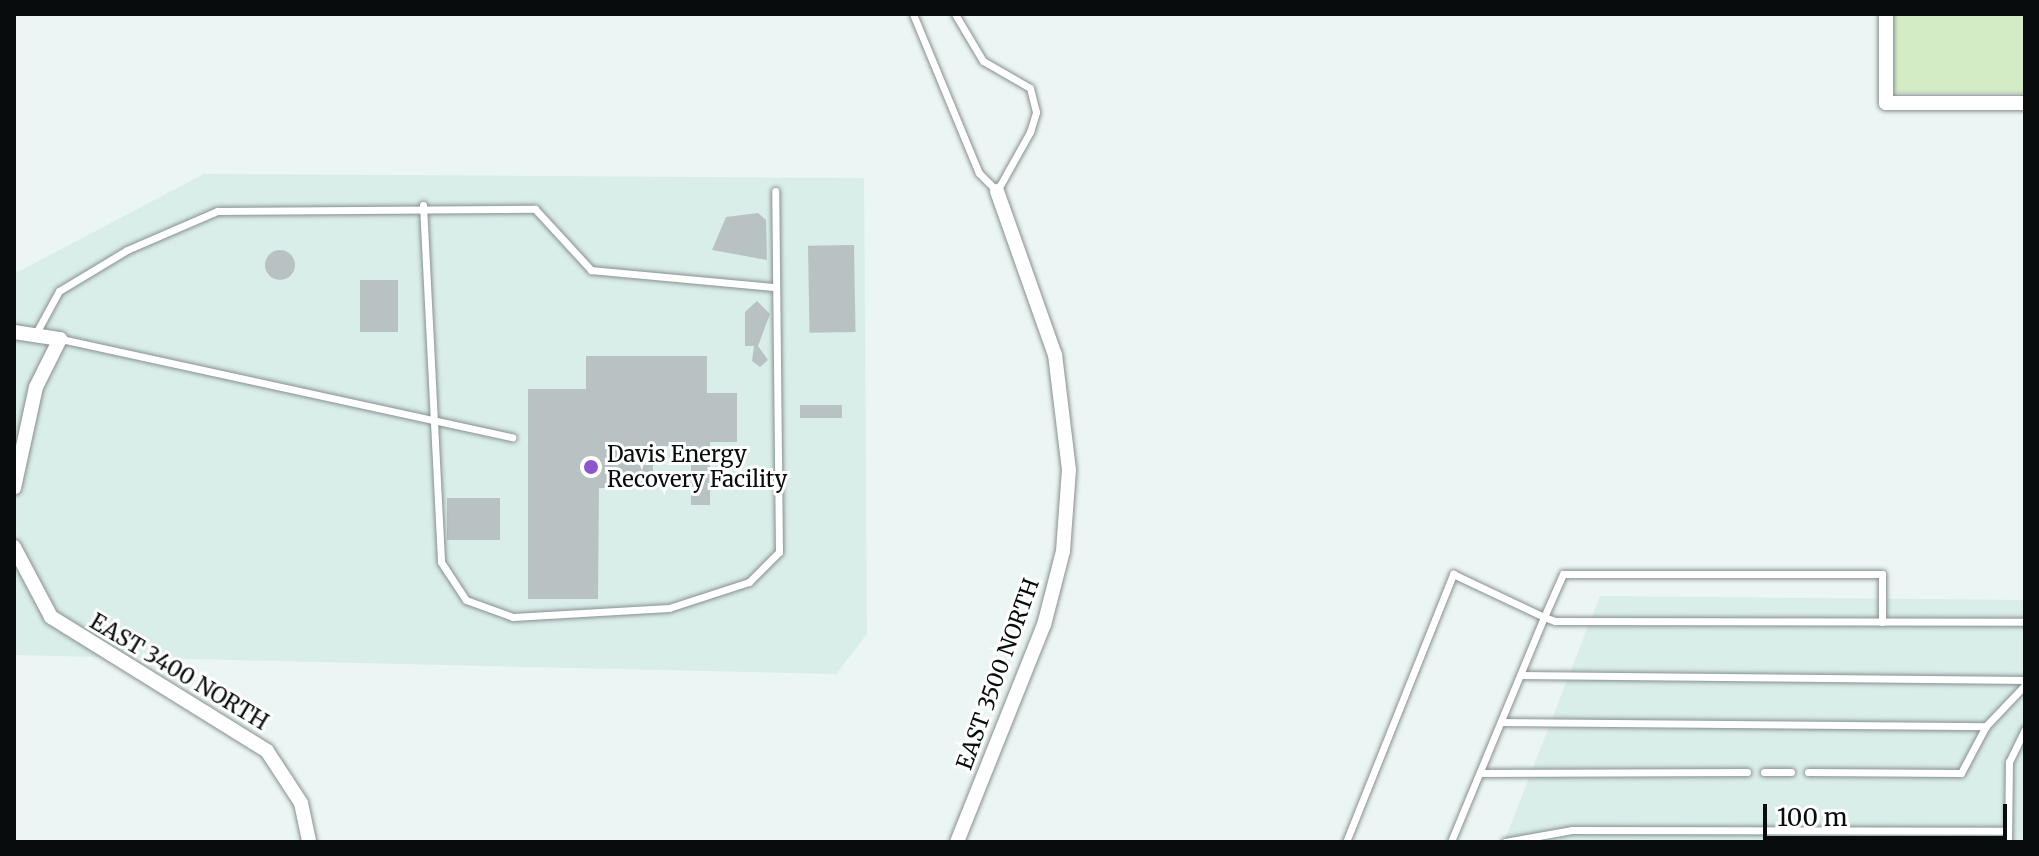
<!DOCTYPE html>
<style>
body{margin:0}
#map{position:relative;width:2039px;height:856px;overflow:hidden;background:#ebf5f3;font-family:Merriweather,serif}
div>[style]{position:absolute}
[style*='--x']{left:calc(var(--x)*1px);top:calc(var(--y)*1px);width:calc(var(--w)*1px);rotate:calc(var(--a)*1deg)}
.built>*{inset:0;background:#d9ede9}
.green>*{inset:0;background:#d4ecc6;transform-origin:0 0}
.building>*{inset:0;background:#b8c2c3;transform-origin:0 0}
.round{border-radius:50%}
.roads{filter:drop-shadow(0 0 2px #87908f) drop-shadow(0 0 2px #87908f)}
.service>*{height:7px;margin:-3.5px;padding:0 3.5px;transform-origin:3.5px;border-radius:3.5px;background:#fff}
.minor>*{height:14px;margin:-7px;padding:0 7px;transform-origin:7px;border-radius:7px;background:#fff}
.dots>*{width:22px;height:22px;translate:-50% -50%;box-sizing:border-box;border:4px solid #fff;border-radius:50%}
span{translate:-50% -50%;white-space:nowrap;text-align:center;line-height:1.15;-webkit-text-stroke:6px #fff;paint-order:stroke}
.poi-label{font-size:22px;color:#090c0c}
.left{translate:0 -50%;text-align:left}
.street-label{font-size:22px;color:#090c0c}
.frame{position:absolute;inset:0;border:16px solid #090c0c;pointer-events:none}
.scale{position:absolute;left:1763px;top:804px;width:244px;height:36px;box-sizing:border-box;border:4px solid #090c0c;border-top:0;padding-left:10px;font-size:24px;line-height:28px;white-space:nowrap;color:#090c0c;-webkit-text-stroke:6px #fff;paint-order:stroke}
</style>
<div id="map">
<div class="built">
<div style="clip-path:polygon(204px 174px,864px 178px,867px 634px,836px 674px,14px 655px,14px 274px)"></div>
<div style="clip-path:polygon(1600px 596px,2025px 600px,2025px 842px,1504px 842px)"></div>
</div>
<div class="green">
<div style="left:1893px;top:14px;width:132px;height:79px"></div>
</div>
<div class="building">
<div style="clip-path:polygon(758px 213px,766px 220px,767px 260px,712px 250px,726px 217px)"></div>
<div style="left:854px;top:245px;width:87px;height:46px;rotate:89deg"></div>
<div class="round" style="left:265px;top:250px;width:30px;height:30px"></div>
<div style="left:360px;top:280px;width:38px;height:52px"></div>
<div style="clip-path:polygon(757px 301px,770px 314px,758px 346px,768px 360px,760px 367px,752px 361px,754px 346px,745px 346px,745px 312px)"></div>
<div style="clip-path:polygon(586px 356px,707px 356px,707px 393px,737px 393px,737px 442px,710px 442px,710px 505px,691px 505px,691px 446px,653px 446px,653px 488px,599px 488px,598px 599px,528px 599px,528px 389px,586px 389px)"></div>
<div style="left:800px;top:405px;width:42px;height:13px"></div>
<div style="left:447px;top:498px;width:53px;height:42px"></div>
</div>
<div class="roads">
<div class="service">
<div style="--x:913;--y:14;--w:172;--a:67.5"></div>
<div style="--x:979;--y:173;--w:25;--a:45"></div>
<div style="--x:997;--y:191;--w:68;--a:-60.8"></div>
<div style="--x:1030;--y:132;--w:21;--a:-73"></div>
<div style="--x:1036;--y:112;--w:25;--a:-104"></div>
<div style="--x:1030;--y:88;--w:54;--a:-150.1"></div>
<div style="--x:983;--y:61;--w:55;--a:-120.8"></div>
<div style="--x:423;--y:205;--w:357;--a:87.1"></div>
<div style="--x:441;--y:562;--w:45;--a:56.7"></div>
<div style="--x:466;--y:600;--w:50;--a:19.9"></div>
<div style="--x:513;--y:617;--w:156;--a:-3.3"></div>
<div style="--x:669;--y:608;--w:84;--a:-18"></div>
<div style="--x:749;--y:582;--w:42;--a:-45"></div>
<div style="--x:779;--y:552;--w:361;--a:-90.6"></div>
<div style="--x:35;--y:335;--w:50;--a:-61.4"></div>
<div style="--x:59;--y:291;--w:79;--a:-31.1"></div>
<div style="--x:127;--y:250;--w:98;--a:-23.4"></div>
<div style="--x:217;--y:211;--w:318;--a:-0.4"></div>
<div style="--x:535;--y:209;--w:83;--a:47.4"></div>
<div style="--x:591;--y:270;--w:185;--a:5.3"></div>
<div style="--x:61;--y:339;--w:462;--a:12.3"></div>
<div style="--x:1882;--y:622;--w:48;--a:-90"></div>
<div style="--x:1882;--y:574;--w:319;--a:180"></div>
<div style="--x:1563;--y:574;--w:47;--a:113.8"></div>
<div style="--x:1544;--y:617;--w:12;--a:20"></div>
<div style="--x:1555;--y:621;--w:470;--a:0.1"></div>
<div style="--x:1521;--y:675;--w:504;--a:0.57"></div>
<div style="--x:1501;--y:722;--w:485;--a:0.5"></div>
<div style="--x:1764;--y:772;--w:27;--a:0"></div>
<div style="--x:1808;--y:772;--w:153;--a:0.4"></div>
<div style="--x:1961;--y:773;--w:53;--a:-62"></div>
<div style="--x:1986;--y:726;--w:57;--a:-46.4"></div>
<div style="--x:1480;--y:773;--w:267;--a:-0.2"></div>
<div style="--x:1346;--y:842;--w:289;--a:-68.2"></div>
<div style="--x:1453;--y:574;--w:101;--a:25.3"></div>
<div style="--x:1544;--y:617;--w:243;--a:112.5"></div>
<div style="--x:1505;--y:842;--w:68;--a:-10.2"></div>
<div style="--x:1572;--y:830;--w:436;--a:0.1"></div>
<div style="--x:2008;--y:842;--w:80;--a:-89.3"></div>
<div style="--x:2009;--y:762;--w:37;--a:-64"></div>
</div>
<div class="minor">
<div style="--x:1886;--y:14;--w:89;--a:90"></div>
<div style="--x:1886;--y:103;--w:139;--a:0"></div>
<div style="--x:14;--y:332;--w:47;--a:8.7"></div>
<div style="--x:60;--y:339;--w:54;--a:116.6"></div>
<div style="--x:36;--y:387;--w:103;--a:102.3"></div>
<div style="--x:14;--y:547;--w:79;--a:62.1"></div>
<div style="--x:51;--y:617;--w:254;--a:31.8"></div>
<div style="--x:267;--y:751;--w:62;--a:56.8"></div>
<div style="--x:301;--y:803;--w:40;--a:78"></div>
<div style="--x:957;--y:842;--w:234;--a:-68.2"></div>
<div style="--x:1044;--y:625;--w:76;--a:-75.6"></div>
<div style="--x:1063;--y:551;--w:81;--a:-85.8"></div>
<div style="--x:1069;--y:470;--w:116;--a:-96.9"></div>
<div style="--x:1055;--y:355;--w:174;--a:-109.5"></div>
</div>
</div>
<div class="dots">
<div style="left:591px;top:467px;background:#8f55cd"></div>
</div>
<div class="poi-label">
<span class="left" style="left:607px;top:467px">Davis Energy<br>Recovery Facility</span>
</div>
<div class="street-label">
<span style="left:179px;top:672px;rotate:31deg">EAST 3400 NORTH</span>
<span style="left:998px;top:674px;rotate:-70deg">EAST 3500 NORTH</span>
</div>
<div class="frame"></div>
<div class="scale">100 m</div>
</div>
